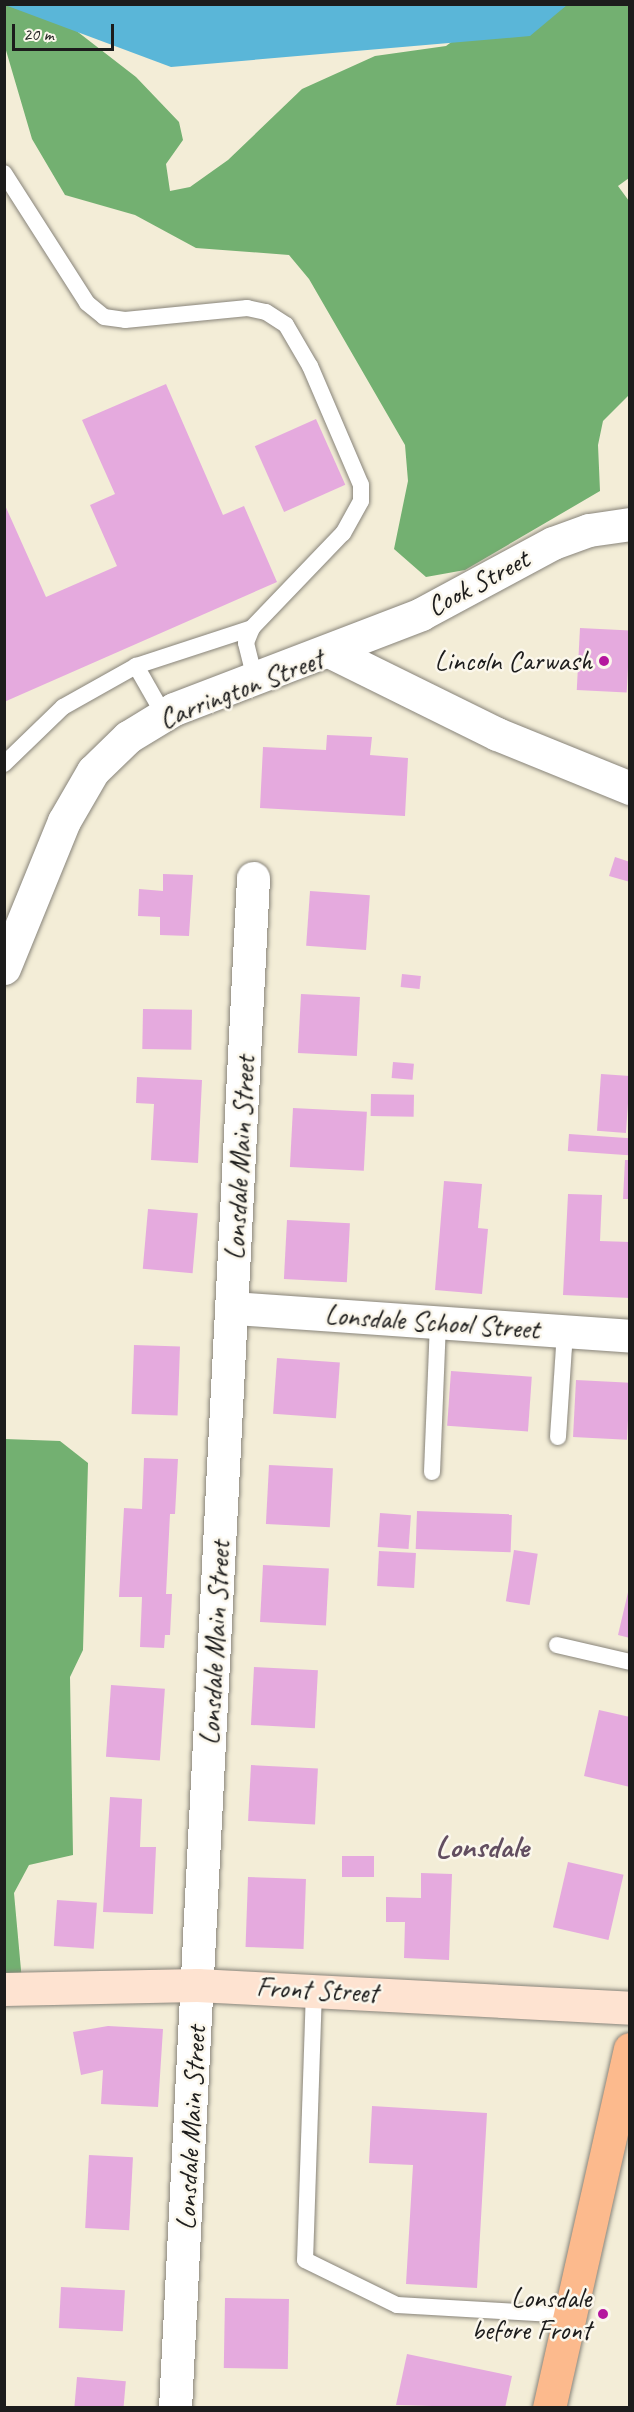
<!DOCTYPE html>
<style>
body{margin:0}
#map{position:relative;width:634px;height:2412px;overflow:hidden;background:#f3edd7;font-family:Caveat,sans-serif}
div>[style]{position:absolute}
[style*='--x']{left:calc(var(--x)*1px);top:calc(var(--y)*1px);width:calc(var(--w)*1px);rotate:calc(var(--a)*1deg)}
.forest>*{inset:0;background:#73b071}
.water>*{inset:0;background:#5ab6d8}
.building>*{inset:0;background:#e5aade;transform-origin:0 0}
.roads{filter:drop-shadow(0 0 2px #88847a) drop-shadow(0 0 2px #88847a)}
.service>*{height:16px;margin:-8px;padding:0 8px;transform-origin:8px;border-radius:8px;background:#fff}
.minor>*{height:33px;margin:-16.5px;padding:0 16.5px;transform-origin:16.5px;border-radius:16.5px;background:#fff}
.secondary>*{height:33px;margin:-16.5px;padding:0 16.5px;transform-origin:16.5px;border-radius:16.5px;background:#fee3d1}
.primary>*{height:33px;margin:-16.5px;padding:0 16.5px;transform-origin:16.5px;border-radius:16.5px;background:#fcba8d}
.dots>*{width:16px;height:16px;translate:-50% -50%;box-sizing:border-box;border:3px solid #fbf7ec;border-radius:50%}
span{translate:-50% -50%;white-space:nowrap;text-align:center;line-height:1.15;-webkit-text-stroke:5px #fbf7ec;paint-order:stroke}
.street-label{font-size:28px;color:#1c1c1c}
.poi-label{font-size:28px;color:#1c1c1c}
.right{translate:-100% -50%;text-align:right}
.quarter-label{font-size:32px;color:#624e60;font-weight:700}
.frame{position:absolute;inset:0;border:6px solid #1c1c1c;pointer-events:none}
.scale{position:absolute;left:12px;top:24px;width:102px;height:27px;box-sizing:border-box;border:3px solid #1c1c1c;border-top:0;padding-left:8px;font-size:18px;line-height:21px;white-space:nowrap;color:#1c1c1c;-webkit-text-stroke:4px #fbf7ec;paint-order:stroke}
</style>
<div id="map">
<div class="forest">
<div style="clip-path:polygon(4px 5px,43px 5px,136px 77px,179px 122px,183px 140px,166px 164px,170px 191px,190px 187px,228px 160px,302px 89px,375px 56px,446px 46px,502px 5px,629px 5px,629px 178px,618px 186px,629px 201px,629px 395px,603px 421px,598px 445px,600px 491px,465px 570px,426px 577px,394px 549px,408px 481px,405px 445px,309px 279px,289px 255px,196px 248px,135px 215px,65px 195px,32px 139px,5px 47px)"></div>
<div style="clip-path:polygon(5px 1439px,60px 1441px,88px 1463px,83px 1650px,70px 1677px,73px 1855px,29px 1865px,14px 1893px,23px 1992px,5px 1997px)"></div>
</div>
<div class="water">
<div style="clip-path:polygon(5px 5px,5px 4px,567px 5px,530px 36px,171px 67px)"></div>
</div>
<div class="building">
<div style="clip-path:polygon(166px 384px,223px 515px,244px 506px,277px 582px,4px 702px,4px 503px,46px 597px,117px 566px,90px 505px,115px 494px,82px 420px)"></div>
<div style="left:316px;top:419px;width:72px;height:67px;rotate:66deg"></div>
<div style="left:580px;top:628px;width:50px;height:62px;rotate:3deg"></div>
<div style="clip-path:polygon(327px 735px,372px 737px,370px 755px,408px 758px,405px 816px,260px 808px,263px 747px,326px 750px)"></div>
<div style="clip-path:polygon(615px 857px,630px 862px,630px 882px,609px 876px)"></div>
<div style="clip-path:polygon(163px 874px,193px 875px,189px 936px,160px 935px,160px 917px,138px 916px,139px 889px,163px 891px)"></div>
<div style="left:310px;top:891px;width:60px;height:55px;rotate:4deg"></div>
<div style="left:402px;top:974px;width:19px;height:13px;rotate:6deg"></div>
<div style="left:301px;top:994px;width:59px;height:59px;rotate:3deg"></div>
<div style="left:143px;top:1009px;width:49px;height:40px;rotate:1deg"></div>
<div style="left:393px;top:1062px;width:21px;height:16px;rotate:5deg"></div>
<div style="left:601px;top:1074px;width:29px;height:57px;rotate:4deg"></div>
<div style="clip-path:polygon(137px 1077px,202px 1080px,198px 1163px,151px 1160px,154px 1104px,136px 1103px)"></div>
<div style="left:371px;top:1094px;width:43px;height:22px;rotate:1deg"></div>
<div style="left:293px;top:1108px;width:74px;height:59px;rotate:3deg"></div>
<div style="left:569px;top:1134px;width:61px;height:17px;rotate:4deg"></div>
<div style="clip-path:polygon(625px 1160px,630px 1160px,630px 1199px,623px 1199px)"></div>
<div style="clip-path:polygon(444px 1181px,482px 1184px,478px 1228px,488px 1229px,482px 1294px,435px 1290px)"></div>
<div style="clip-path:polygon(568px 1194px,602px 1195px,600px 1241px,630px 1242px,630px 1298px,563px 1295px)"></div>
<div style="left:148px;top:1209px;width:50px;height:60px;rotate:5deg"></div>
<div style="left:287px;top:1220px;width:63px;height:59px;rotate:3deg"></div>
<div style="left:134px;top:1345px;width:46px;height:69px;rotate:2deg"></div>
<div style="left:277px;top:1358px;width:63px;height:56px;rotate:4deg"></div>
<div style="left:451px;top:1371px;width:81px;height:55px;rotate:4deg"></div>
<div style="left:576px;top:1380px;width:54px;height:57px;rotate:3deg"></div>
<div style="clip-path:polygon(144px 1458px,178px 1459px,175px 1514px,170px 1514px,166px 1594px,172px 1594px,170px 1635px,165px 1635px,164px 1648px,140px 1647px,142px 1597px,119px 1597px,124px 1508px,142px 1509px)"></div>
<div style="left:269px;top:1465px;width:64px;height:59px;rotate:3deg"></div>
<div style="left:417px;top:1511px;width:95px;height:38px;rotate:2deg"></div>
<div style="left:380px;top:1513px;width:31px;height:34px;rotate:4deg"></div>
<div style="left:514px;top:1550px;width:24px;height:52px;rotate:9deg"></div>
<div style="left:379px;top:1551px;width:37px;height:35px;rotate:3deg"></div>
<div style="left:263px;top:1565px;width:66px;height:57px;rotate:3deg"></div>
<div style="clip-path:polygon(629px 1588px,630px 1588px,630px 1638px,618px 1635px)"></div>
<div style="left:254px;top:1667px;width:64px;height:58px;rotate:3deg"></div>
<div style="left:111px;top:1685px;width:54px;height:72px;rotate:4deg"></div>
<div style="clip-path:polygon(599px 1710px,630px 1717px,630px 1787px,584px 1776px)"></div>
<div style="left:251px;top:1765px;width:67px;height:56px;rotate:3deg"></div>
<div style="clip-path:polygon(110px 1797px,142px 1799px,140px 1847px,156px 1847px,153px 1914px,103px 1912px)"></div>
<div style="left:342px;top:1856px;width:32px;height:21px"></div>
<div style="left:568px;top:1862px;width:57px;height:67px;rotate:13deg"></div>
<div style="clip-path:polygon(421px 1873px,452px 1874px,449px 1960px,404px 1958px,405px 1922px,386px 1922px,386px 1897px,421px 1898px)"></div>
<div style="left:248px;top:1877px;width:58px;height:70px;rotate:2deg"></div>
<div style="left:57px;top:1900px;width:40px;height:46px;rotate:4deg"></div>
<div style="clip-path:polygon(108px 2026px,163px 2029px,158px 2107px,101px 2104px,103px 2070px,81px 2075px,73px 2032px)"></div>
<div style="clip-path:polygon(372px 2106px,487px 2113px,477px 2288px,406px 2284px,413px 2165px,369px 2163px)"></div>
<div style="left:89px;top:2155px;width:44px;height:73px;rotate:3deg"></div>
<div style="left:61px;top:2287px;width:64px;height:41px;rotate:3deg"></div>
<div style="left:225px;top:2298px;width:64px;height:70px;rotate:1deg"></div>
<div style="clip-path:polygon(407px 2354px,512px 2376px,505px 2408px,396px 2405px)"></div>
<div style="left:77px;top:2377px;width:49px;height:31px;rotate:5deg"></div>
</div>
<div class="roads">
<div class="service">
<div style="--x:4;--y:173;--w:154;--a:57.4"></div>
<div style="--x:87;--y:303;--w:22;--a:39"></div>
<div style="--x:104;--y:317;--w:21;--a:8"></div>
<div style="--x:125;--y:320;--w:123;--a:-5.6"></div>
<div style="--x:247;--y:308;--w:19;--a:12"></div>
<div style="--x:266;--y:312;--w:24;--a:33"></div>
<div style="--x:286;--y:325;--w:48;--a:59.7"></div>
<div style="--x:310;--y:366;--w:129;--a:66.8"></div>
<div style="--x:361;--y:485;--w:16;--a:90"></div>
<div style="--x:361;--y:501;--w:37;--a:119"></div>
<div style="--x:343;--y:533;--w:132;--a:133.8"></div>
<div style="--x:252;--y:628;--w:16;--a:112"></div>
<div style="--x:246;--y:643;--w:37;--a:76"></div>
<div style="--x:136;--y:666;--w:56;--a:60.3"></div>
<div style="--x:4;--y:764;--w:82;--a:-44"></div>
<div style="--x:63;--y:707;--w:84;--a:-29.3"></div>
<div style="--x:136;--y:666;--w:122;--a:-18.1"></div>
<div style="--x:558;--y:1437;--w:105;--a:-86.2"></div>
<div style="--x:432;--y:1472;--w:149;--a:-87.7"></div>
<div style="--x:557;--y:1645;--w:75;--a:13.1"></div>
<div style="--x:314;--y:1990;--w:270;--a:91.9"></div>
<div style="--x:305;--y:2260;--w:102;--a:26.1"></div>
<div style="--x:397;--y:2305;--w:174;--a:3.3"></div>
</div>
<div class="minor">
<div style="--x:329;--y:651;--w:187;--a:26.3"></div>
<div style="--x:497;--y:734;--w:144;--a:22.1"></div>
<div style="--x:4;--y:968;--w:159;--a:-67.8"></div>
<div style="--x:64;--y:821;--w:58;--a:-59.9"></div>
<div style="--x:93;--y:771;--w:49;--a:-44.2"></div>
<div style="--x:128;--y:737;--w:54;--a:-31.3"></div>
<div style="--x:174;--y:709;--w:265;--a:-21"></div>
<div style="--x:421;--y:614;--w:150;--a:-28.3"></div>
<div style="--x:553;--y:543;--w:38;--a:-20"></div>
<div style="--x:589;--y:530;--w:41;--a:-8.3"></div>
<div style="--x:234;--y:1308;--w:397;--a:4"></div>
<div style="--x:175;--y:2408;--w:1532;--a:-87.08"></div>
</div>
<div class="secondary">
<div style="--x:4;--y:1989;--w:193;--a:-1.2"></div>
<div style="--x:197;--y:1985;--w:434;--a:3"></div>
</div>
<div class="primary">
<div style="--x:549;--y:2408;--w:368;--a:-77.3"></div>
</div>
</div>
<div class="dots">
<div style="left:604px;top:661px;background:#b5179e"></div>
<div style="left:603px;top:2314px;background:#b5179e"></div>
</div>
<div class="street-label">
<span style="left:478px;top:583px;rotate:-28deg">Cook Street</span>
<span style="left:241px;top:689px;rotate:-21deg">Carrington Street</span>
<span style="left:240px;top:1158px;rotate:-87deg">Lonsdale Main Street</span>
<span style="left:432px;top:1322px;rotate:4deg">Lonsdale School Street</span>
<span style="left:215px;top:1643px;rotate:-87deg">Lonsdale Main Street</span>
<span style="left:317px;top:1990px;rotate:3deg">Front Street</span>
<span style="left:191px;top:2128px;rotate:-87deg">Lonsdale Main Street</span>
</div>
<div class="poi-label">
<span class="right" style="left:592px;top:661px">Lincoln Carwash</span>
<span class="right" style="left:591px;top:2314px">Lonsdale<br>before Front</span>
</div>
<div class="quarter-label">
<span style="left:482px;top:1847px">Lonsdale</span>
</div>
<div class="frame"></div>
<div class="scale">20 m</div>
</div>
